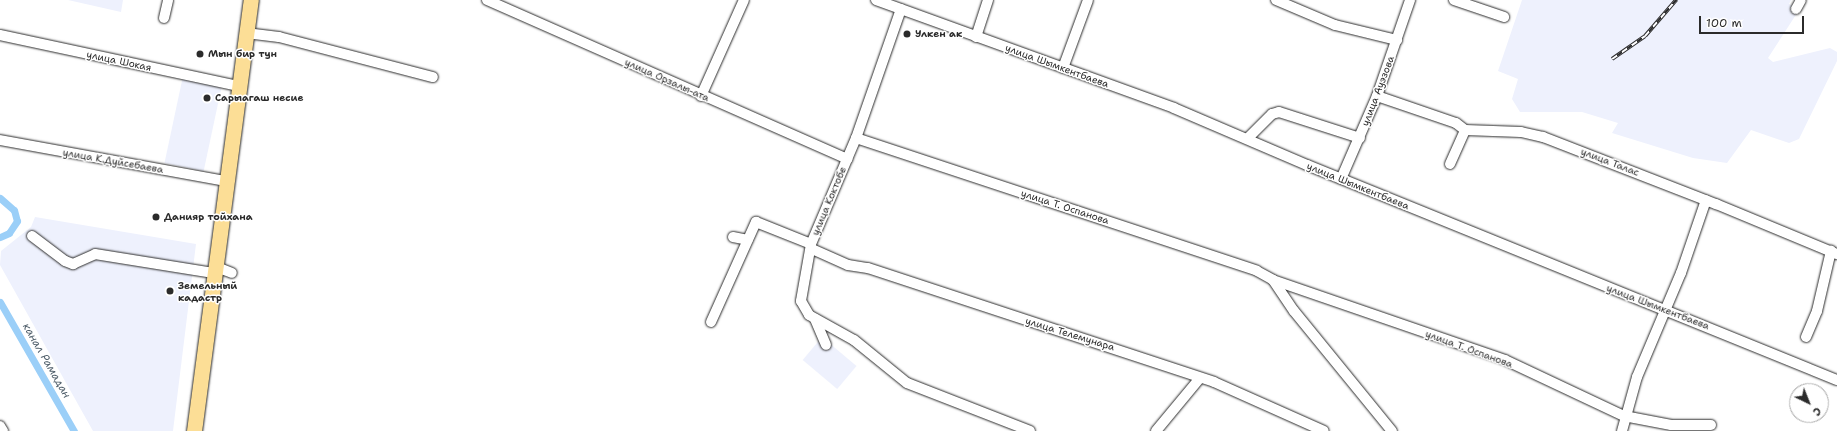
<!DOCTYPE html>
<meta charset="utf-8">
<style>
body{margin:0}
#map{position:relative;width:1837px;height:431px;overflow:hidden;background:#fff;font-family:"Shantell Sans",sans-serif}
div>[style]{position:absolute}
[style*='--x']{left:calc(var(--x)*1px);top:calc(var(--y)*1px);width:calc(var(--w)*1px);rotate:calc(var(--a)*1deg)}
.built>*{inset:0;background:#eef1fd;transform-origin:0 0}
.canal>*{height:7px;margin:-3.5px;padding:0 3.5px;transform-origin:3.5px;border-radius:3.5px;background:#9bcff8}
.roads{filter:drop-shadow(0 0 1px #2b2b2b) drop-shadow(0 0 1px #2b2b2b)}
.minor>*{height:10px;margin:-5px;padding:0 5px;transform-origin:5px;border-radius:5px;background:#fff}
.highway>*{height:15px;margin:-7.5px;padding:0 7.5px;transform-origin:7.5px;border-radius:7.5px;background:#fcde96}
.rail>*{height:3.5px;margin-top:-1.75px;transform-origin:0;background:repeating-linear-gradient(90deg,#fff 0 6px,#2b2b2b 0 12px);box-sizing:border-box;border-block:1px solid #2b2b2b}
.dots>*{width:11px;height:11px;translate:-50% -50%;box-sizing:border-box;border:2px solid #fff;border-radius:50%}
span{translate:-50% -50%;white-space:nowrap;text-align:center;line-height:1.15;-webkit-text-stroke:3px #fff;paint-order:stroke}
.poi-label{font-size:10px;color:#2b2b2b;font-weight:700}
.left{translate:0 -50%;text-align:left}
.street-label{font-size:10px;color:#2b2b2b}
.water-label{font-size:11px;color:#4d5c68;font-style:italic}
.north{position:absolute;left:1789px;top:383px;width:40px;height:40px;box-sizing:border-box;background:#fff;border:1px solid #aaa;border-radius:50%;rotate:137deg;font-size:11px;font-weight:700;line-height:16px;text-align:center;color:#2b2b2b}
.north::after{content:'';display:block;margin:auto;width:14px;height:18px;background:#2b2b2b;clip-path:polygon(50% 0,100% 100%,50% 72%,0 100%)}
.scale{position:absolute;left:1699px;top:16px;width:105px;height:18px;box-sizing:border-box;border:2px solid #2b2b2b;border-top:0;padding-left:5px;font-size:12px;line-height:14px;white-space:nowrap;color:#2b2b2b;-webkit-text-stroke:3px #fff;paint-order:stroke}
</style>
<div id="map">
<div class="built">
<div style="clip-path:polygon(68px 0,123px 0,121px 12px)"></div>
<div style="clip-path:polygon(1522px 0,1791px 0,1789px 4px,1799px 10px,1768px 58px,1773px 62px,1830px 48px,1837px 52px,1837px 61px,1799px 139px,1789px 143px,1751px 130px,1727px 163px,1693px 158px,1612px 133px,1618px 123px,1582px 112px,1520px 112px,1512px 99px,1518px 79px,1498px 71px)"></div>
<div style="left:183px;top:76px;width:40px;height:89px;rotate:12deg"></div>
<div style="clip-path:polygon(35px 217px,196px 244px,173px 431px,93px 431px,0 265px,1px 251px,31px 227px)"></div>
<div style="left:822px;top:337px;width:45px;height:30px;rotate:40deg"></div>
</div>
<div class="canal">
<div style="--x:0;--y:198;--w:18;--a:41"></div>
<div style="--x:14;--y:210;--w:11;--a:75"></div>
<div style="--x:17;--y:221;--w:14;--a:124"></div>
<div style="--x:9;--y:233;--w:10;--a:156"></div>
<div style="--x:0;--y:302;--w:149;--a:60.2"></div>
</div>
<div class="roads">
<div class="minor">
<div style="--x:487;--y:0;--w:394;--a:23.8"></div>
<div style="--x:876;--y:0;--w:317;--a:19.9"></div>
<div style="--x:1174;--y:108;--w:145;--a:23.2"></div>
<div style="--x:1307;--y:165;--w:572;--a:22.08"></div>
<div style="--x:1276;--y:0;--w:64;--a:23"></div>
<div style="--x:1335;--y:25;--w:64;--a:13.6"></div>
<div style="--x:1454;--y:0;--w:53;--a:18.8"></div>
<div style="--x:901;--y:9;--w:137;--a:109.2"></div>
<div style="--x:856;--y:138;--w:115;--a:113"></div>
<div style="--x:811;--y:244;--w:58;--a:100"></div>
<div style="--x:801;--y:301;--w:16;--a:60"></div>
<div style="--x:809;--y:315;--w:51;--a:29.1"></div>
<div style="--x:854;--y:340;--w:68;--a:39.1"></div>
<div style="--x:907;--y:383;--w:132;--a:21.3"></div>
<div style="--x:1796;--y:9;--w:10;--a:-61"></div>
<div style="--x:164;--y:18;--w:18;--a:-77"></div>
<div style="--x:246;--y:33;--w:33;--a:7"></div>
<div style="--x:279;--y:37;--w:159;--a:14.6"></div>
<div style="--x:0;--y:35;--w:243;--a:12.1"></div>
<div style="--x:976;--y:37;--w:39;--a:-72"></div>
<div style="--x:1063;--y:68;--w:72;--a:-69.8"></div>
<div style="--x:701;--y:96;--w:105;--a:-65.9"></div>
<div style="--x:1377;--y:96;--w:83;--a:18.9"></div>
<div style="--x:1456;--y:123;--w:11;--a:38"></div>
<div style="--x:1465;--y:130;--w:56;--a:2"></div>
<div style="--x:1521;--y:132;--w:23;--a:13"></div>
<div style="--x:1543;--y:137;--w:186;--a:21.2"></div>
<div style="--x:1716;--y:204;--w:131;--a:22.5"></div>
<div style="--x:856;--y:138;--w:422;--a:18.3"></div>
<div style="--x:1257;--y:271;--w:18;--a:29"></div>
<div style="--x:1273;--y:280;--w:245;--a:19"></div>
<div style="--x:1505;--y:360;--w:132;--a:25.2"></div>
<div style="--x:1624;--y:416;--w:48;--a:10.8"></div>
<div style="--x:1671;--y:425;--w:40;--a:0"></div>
<div style="--x:1248;--y:138;--w:34;--a:-45"></div>
<div style="--x:1272;--y:114;--w:7;--a:-16"></div>
<div style="--x:1279;--y:112;--w:85;--a:17.8"></div>
<div style="--x:0;--y:140;--w:229;--a:10.3"></div>
<div style="--x:1450;--y:164;--w:37;--a:-66"></div>
<div style="--x:1341;--y:179;--w:90;--a:-66.6"></div>
<div style="--x:1377;--y:96;--w:102;--a:-71"></div>
<div style="--x:32;--y:236;--w:41;--a:37.1"></div>
<div style="--x:65;--y:261;--w:9;--a:21"></div>
<div style="--x:73;--y:264;--w:24;--a:-24"></div>
<div style="--x:95;--y:254;--w:120;--a:9.1"></div>
<div style="--x:733;--y:237;--w:15;--a:11"></div>
<div style="--x:812;--y:249;--w:39;--a:24"></div>
<div style="--x:848;--y:265;--w:20;--a:9"></div>
<div style="--x:868;--y:268;--w:364;--a:18.2"></div>
<div style="--x:1214;--y:382;--w:120;--a:24"></div>
<div style="--x:214;--y:266;--w:19;--a:21"></div>
<div style="--x:1273;--y:280;--w:37;--a:56"></div>
<div style="--x:1294;--y:311;--w:155;--a:50.8"></div>
<div style="--x:815;--y:319;--w:28;--a:67"></div>
<div style="--x:711;--y:322;--w:110;--a:-65.8"></div>
<div style="--x:756;--y:222;--w:59;--a:21.8"></div>
<div style="--x:1806;--y:337;--w:28;--a:-67"></div>
<div style="--x:1817;--y:311;--w:62;--a:-76.9"></div>
<div style="--x:0;--y:426;--w:6;--a:59"></div>
<div style="--x:1156;--y:431;--w:69;--a:-50.3"></div>
<div style="--x:1622;--y:431;--w:56;--a:-74.5"></div>
<div style="--x:1637;--y:377;--w:113;--a:-67.1"></div>
<div style="--x:1681;--y:273;--w:77;--a:-71.1"></div>
</div>
<div class="highway">
<div style="--x:194;--y:431;--w:435;--a:-82.5"></div>
</div>
</div>
<div class="rail">
<div style="--x:1612;--y:59;--w:40;--a:-34.9"></div>
<div style="--x:1645;--y:36;--w:48;--a:-49.3"></div>
</div>
<div class="dots">
<div style="left:907px;top:34px;background:#2b2b2b"></div>
<div style="left:200px;top:54px;background:#2b2b2b"></div>
<div style="left:207px;top:98px;background:#2b2b2b"></div>
<div style="left:156px;top:217px;background:#2b2b2b"></div>
<div style="left:170px;top:291px;background:#2b2b2b"></div>
</div>
<div class="poi-label">
<span class="left" style="left:915px;top:34px">Улкен ак</span>
<span class="left" style="left:208px;top:54px">Мын бир тун</span>
<span class="left" style="left:215px;top:98px">Сарыагаш несие</span>
<span class="left" style="left:164px;top:217px">Данияр тойхана</span>
<span class="left" style="left:178px;top:291px">Земельный<br>кадастр</span>
</div>
<div class="street-label">
<span style="left:119px;top:61px;rotate:12deg">улица Шокая</span>
<span style="left:1057px;top:66px;rotate:20deg">улица Шымкентбаева</span>
<span style="left:667px;top:80px;rotate:24deg">улица Орзалы-ата</span>
<span style="left:1378px;top:91px;rotate:-69deg">улица Ауэзова</span>
<span style="left:113px;top:161px;rotate:10deg">улица К.Дуйсебаева</span>
<span style="left:1610px;top:162px;rotate:21deg">улица Талас</span>
<span style="left:1358px;top:186px;rotate:22deg">улица Шымкентбаева</span>
<span style="left:829px;top:201px;rotate:-67deg">улица Коктобе</span>
<span style="left:1065px;top:207px;rotate:18deg">улица Т. Оспанова</span>
<span style="left:1658px;top:307px;rotate:21deg">улица Шымкентбаева</span>
<span style="left:1070px;top:334px;rotate:17deg">улица Телемунара</span>
<span style="left:1469px;top:349px;rotate:20deg">улица Т. Оспанова</span>
</div>
<div class="water-label">
<span style="left:46px;top:361px;rotate:60deg">канал Рамадан</span>
</div>
<div class="north">С</div>
<div class="scale">100 m</div>
</div>
